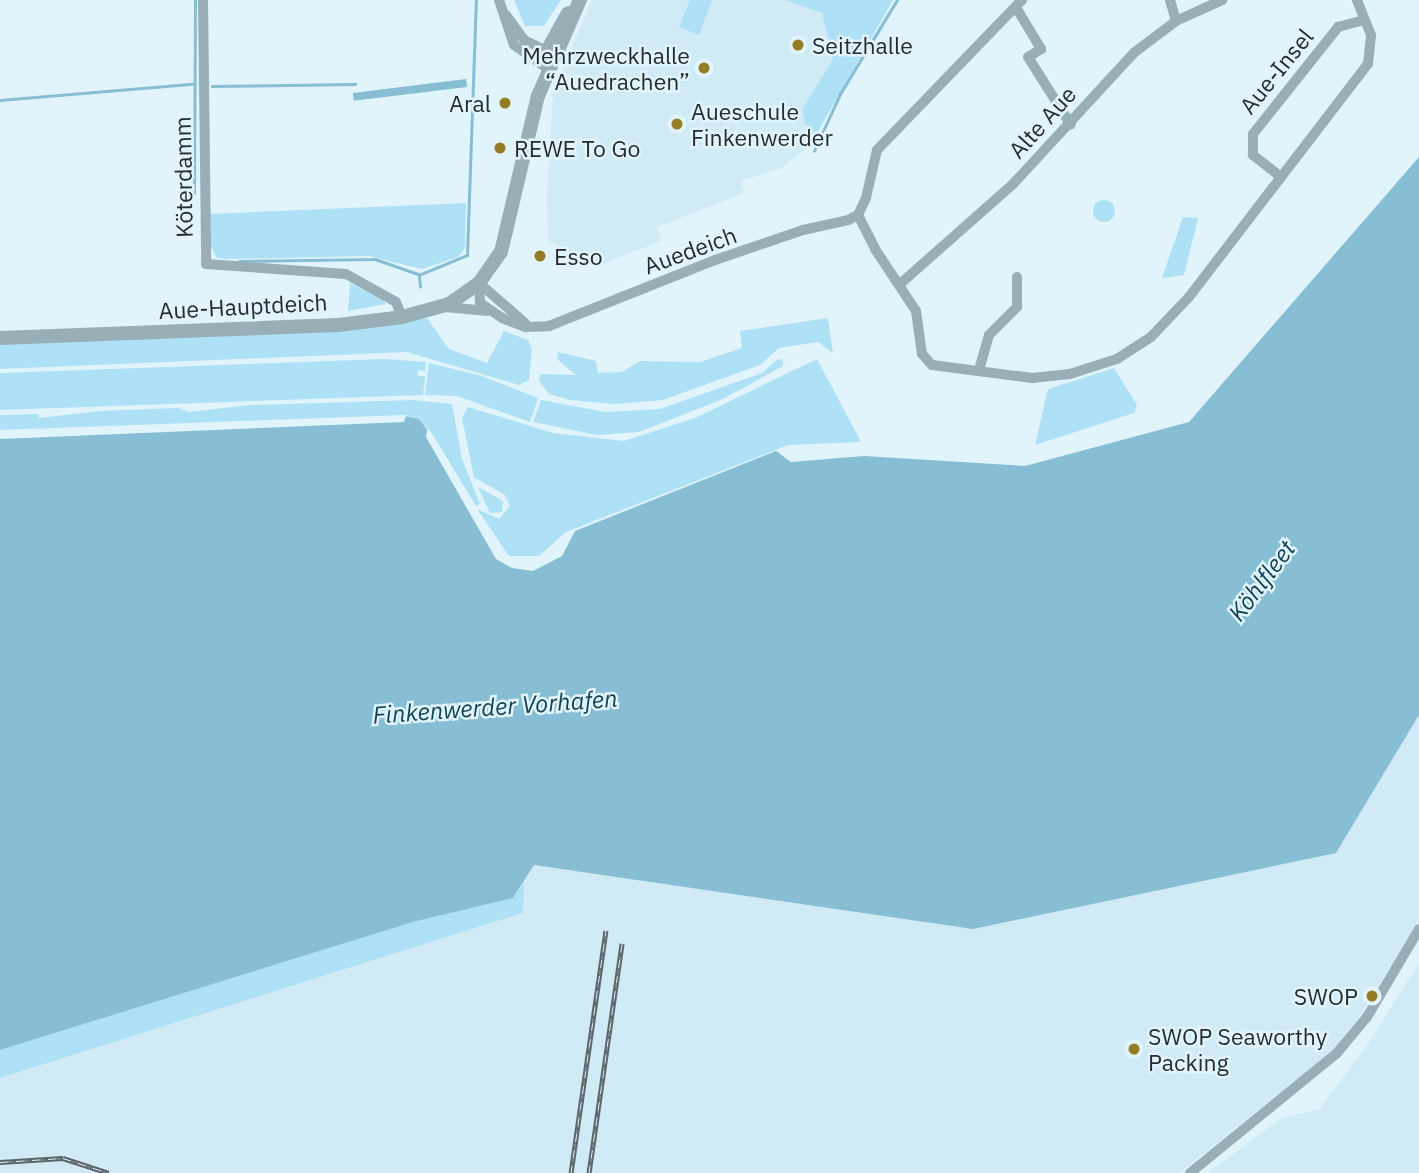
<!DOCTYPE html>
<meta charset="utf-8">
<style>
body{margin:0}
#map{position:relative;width:1419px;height:1173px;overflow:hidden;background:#e1f4fb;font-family:"IBM Plex Sans",sans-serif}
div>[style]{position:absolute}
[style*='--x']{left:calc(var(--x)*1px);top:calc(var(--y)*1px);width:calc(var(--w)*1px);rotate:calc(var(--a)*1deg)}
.built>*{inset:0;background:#d0eaf6}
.green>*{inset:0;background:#aee1f6}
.round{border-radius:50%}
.water>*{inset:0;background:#87bed4;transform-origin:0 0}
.stream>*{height:2.5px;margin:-1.25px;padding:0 1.25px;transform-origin:1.25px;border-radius:1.25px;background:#87bed4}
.minor>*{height:10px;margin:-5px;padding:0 5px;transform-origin:5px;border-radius:5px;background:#98afb8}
.tertiary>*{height:14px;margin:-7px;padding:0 7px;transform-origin:7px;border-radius:7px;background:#98afb8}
.rail>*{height:5px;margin-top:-2.5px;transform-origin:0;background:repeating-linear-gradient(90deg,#e1f4fb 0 8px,#5c666a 0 16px);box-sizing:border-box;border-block:2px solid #5c666a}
.dots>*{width:19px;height:19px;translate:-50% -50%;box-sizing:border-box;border:4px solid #e1f4fb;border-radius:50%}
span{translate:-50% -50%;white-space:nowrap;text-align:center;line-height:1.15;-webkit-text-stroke:5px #e1f4fb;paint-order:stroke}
.poi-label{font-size:23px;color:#252c2f}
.left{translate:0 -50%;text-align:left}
.right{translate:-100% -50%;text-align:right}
.street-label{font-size:23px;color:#252c2f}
.water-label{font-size:24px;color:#144454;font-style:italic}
</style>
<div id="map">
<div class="built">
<div style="clip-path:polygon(592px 0,785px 0,822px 13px,834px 59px,802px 110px,810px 145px,782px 168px,741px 181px,744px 193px,657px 227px,661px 241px,596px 267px,589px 252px,569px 261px,561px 247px,548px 241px,547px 196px,553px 92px)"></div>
<div style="clip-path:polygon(1419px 715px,1419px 919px,1360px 1016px,1333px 1050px,1179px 1173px,0 1173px,0 1078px,523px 913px,524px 882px,534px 865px,702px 888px,1336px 853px)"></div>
<div style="clip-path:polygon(1419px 963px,1419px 1173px,1207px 1173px,1282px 1118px,1319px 1109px,1364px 1050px)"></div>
</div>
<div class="green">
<div style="clip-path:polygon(514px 0,561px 0,544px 26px,525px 26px)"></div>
<div style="clip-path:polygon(690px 0,712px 0,699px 35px,679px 27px)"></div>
<div style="clip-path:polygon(785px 0,893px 0,810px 145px,802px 110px,833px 59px,822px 13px)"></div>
<div class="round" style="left:1093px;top:200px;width:22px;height:22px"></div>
<div style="clip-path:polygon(466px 203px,465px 248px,458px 257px,422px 269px,369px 256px,225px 259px,216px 257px,211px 246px,210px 214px)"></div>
<div style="clip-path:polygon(1183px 217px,1198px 218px,1184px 275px,1162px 278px)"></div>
<div style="clip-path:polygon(350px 283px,383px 300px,386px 304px,348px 311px)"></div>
<div style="clip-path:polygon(427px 318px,449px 349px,487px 363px,504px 331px,528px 340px,532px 349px,529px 380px,519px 385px,407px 352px,0 369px,0 344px)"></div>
<div style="clip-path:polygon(828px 318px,833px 353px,818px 342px,779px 348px,760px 365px,663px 400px,614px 404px,570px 400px,549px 394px,539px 381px,540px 374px,576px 375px,557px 359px,558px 352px,596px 361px,598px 373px,622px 372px,640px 361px,700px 362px,742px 348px,740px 331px)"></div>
<div style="clip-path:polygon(384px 359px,426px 362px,425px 371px,418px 370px,417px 376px,425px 376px,423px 395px,0 410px,0 373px)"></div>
<div style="clip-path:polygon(778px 359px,783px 360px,783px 366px,723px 399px,639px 432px,597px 435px,533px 422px,541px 400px,605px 412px,660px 409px,762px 373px)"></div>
<div style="clip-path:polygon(817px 359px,861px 442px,788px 445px,566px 532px,539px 556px,509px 556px,477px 509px,499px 519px,510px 506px,505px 495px,474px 477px,462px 418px,468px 407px,553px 433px,624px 441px,695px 418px)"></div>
<div style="clip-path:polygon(429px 363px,482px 376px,538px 398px,530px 422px,457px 396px,425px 395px)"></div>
<div style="clip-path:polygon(1114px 368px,1137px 405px,1134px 413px,1035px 445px,1048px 389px)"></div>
<div style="clip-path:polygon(413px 400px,452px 404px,462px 459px,480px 504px,476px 506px,431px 432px,419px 419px,404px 415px,0 430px,0 415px,38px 414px,39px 418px,99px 411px,178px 408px,189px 412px,250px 405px)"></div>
<div style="clip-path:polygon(478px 487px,503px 501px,502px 512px,490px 513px)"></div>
<div style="clip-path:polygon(524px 882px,523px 913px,0 1078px,0 1050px,413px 922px,513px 898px)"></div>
</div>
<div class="water">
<div style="left:466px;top:79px;width:8px;height:114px;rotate:83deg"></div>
<div style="clip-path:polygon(1419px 157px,1419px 715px,1336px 853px,973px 929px,534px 865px,513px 898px,413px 922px,0 1050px,0 439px,404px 422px,406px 416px,419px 419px,427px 429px,426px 437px,496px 559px,512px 568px,533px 571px,562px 556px,575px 531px,776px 451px,791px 462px,864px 456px,1025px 466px,1189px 422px)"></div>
</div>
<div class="stream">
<div style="--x:212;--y:86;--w:143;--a:-0.8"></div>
<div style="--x:0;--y:100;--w:193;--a:-4.8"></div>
<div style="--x:814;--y:151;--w:63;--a:-65.5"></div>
<div style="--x:840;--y:94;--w:110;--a:-58.8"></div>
<div style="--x:194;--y:194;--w:194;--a:-89.7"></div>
<div style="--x:239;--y:261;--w:136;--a:-0.8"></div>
<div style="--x:375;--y:259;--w:46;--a:19.2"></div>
<div style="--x:420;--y:287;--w:12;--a:-95"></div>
<div style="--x:419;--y:275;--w:52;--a:-22.6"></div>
<div style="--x:467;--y:255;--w:255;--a:-88"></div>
</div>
<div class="minor">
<div style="--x:203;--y:0;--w:264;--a:89.3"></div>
<div style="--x:206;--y:264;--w:140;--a:4.1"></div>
<div style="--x:346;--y:274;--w:57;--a:29.2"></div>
<div style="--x:396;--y:302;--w:16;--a:68"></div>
<div style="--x:499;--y:0;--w:47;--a:71.6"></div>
<div style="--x:514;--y:45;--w:42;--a:35.2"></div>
<div style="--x:1170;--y:0;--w:22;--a:74"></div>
<div style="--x:1017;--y:9;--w:47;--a:59"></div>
<div style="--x:1041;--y:49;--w:15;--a:148"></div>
<div style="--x:1028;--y:57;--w:80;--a:57.7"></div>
<div style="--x:506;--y:15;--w:31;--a:54"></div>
<div style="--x:524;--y:40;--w:25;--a:26"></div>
<div style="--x:1281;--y:177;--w:36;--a:-142"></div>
<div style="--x:1253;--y:155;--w:21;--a:-90"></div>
<div style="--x:1253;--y:134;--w:137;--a:-51.5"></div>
<div style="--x:1338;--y:27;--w:27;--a:-15"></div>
<div style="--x:858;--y:215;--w:38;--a:63"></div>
<div style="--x:875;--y:249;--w:74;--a:56.5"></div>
<div style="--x:916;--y:311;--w:43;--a:82.1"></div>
<div style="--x:922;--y:354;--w:15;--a:48"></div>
<div style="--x:932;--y:365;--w:101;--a:7.4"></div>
<div style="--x:1032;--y:378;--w:38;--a:-6"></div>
<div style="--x:1070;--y:374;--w:49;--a:-17.7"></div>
<div style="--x:1117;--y:359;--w:40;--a:-32.9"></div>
<div style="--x:1151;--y:337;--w:55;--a:-46.5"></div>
<div style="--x:1189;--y:297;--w:294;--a:-52.5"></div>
<div style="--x:1368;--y:64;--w:29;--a:-84"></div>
<div style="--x:1371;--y:35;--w:38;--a:-112"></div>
<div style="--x:479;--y:283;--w:20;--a:87"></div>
<div style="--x:480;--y:303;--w:27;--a:34"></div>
<div style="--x:502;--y:318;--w:26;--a:21"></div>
<div style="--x:526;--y:327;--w:23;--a:-2"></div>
<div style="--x:549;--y:326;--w:179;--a:-21.7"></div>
<div style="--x:715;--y:260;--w:93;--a:-18.8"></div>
<div style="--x:803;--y:230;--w:46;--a:-12.5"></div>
<div style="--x:848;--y:220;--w:11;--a:-27"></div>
<div style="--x:858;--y:215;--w:19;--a:-65"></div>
<div style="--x:866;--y:198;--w:49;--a:-77.1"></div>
<div style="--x:877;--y:150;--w:209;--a:-46"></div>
<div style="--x:479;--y:283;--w:61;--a:41"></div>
<div style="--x:900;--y:284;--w:151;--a:-41.5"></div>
<div style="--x:1013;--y:184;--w:180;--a:-47.3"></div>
<div style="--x:1135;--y:52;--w:51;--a:-37.1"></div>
<div style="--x:1176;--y:21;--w:51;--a:-24.5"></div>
<div style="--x:445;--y:307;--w:43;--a:5.3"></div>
<div style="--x:979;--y:370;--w:36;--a:-74"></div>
<div style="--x:989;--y:335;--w:40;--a:-45"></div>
<div style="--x:1017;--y:307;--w:30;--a:-90"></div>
<div style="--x:1190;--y:1173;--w:190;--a:-39.2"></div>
<div style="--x:1337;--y:1053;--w:47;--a:-50.2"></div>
<div style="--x:1367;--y:1017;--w:102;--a:-59.4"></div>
</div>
<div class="tertiary">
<div style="--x:548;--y:69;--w:18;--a:-93"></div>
<div style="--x:547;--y:51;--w:43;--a:-61.1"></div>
<div style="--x:0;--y:338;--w:338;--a:-2.2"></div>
<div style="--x:338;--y:325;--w:64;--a:-7.1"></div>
<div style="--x:402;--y:317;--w:49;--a:-15.5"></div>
<div style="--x:449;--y:304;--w:37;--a:-35"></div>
<div style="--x:479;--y:283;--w:38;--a:-55"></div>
<div style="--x:501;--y:252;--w:160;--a:-76.7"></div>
<div style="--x:538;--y:96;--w:105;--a:-66.4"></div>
</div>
<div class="rail">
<div style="--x:0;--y:1162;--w:63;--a:-3.6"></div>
<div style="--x:63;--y:1158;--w:48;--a:18.1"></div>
<div style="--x:571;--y:1173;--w:245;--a:-81.8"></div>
<div style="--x:589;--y:1173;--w:232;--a:-81.8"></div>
</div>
<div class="dots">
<div style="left:798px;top:45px;background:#947d24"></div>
<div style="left:704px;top:68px;background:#947d24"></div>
<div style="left:505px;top:103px;background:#947d24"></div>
<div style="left:677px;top:124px;background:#947d24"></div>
<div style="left:500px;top:148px;background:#947d24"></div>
<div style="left:540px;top:256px;background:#947d24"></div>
<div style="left:1372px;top:996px;background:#947d24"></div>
<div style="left:1134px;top:1049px;background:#947d24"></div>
</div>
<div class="poi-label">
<span class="left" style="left:812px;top:45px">Seitzhalle</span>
<span class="right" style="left:690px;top:68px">Mehrzweckhalle<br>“Auedrachen”</span>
<span class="right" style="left:491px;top:103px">Aral</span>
<span class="left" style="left:691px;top:124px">Aueschule<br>Finkenwerder</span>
<span class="left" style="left:514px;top:148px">REWE To Go</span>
<span class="left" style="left:554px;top:256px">Esso</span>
<span class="right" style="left:1358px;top:996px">SWOP</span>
<span class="left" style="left:1148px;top:1049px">SWOP Seaworthy<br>Packing</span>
</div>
<div class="street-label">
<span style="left:1276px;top:71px;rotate:-51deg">Aue-Insel</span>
<span style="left:1042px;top:122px;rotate:-48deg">Alte Aue</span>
<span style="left:183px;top:177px;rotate:-91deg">Köterdamm</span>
<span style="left:690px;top:250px;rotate:-20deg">Auedeich</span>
<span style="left:243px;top:306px;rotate:-3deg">Aue-Hauptdeich</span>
</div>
<div class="water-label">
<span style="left:1262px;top:581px;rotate:-53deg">Köhlfleet</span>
<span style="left:495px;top:707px;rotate:-4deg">Finkenwerder Vorhafen</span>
</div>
</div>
